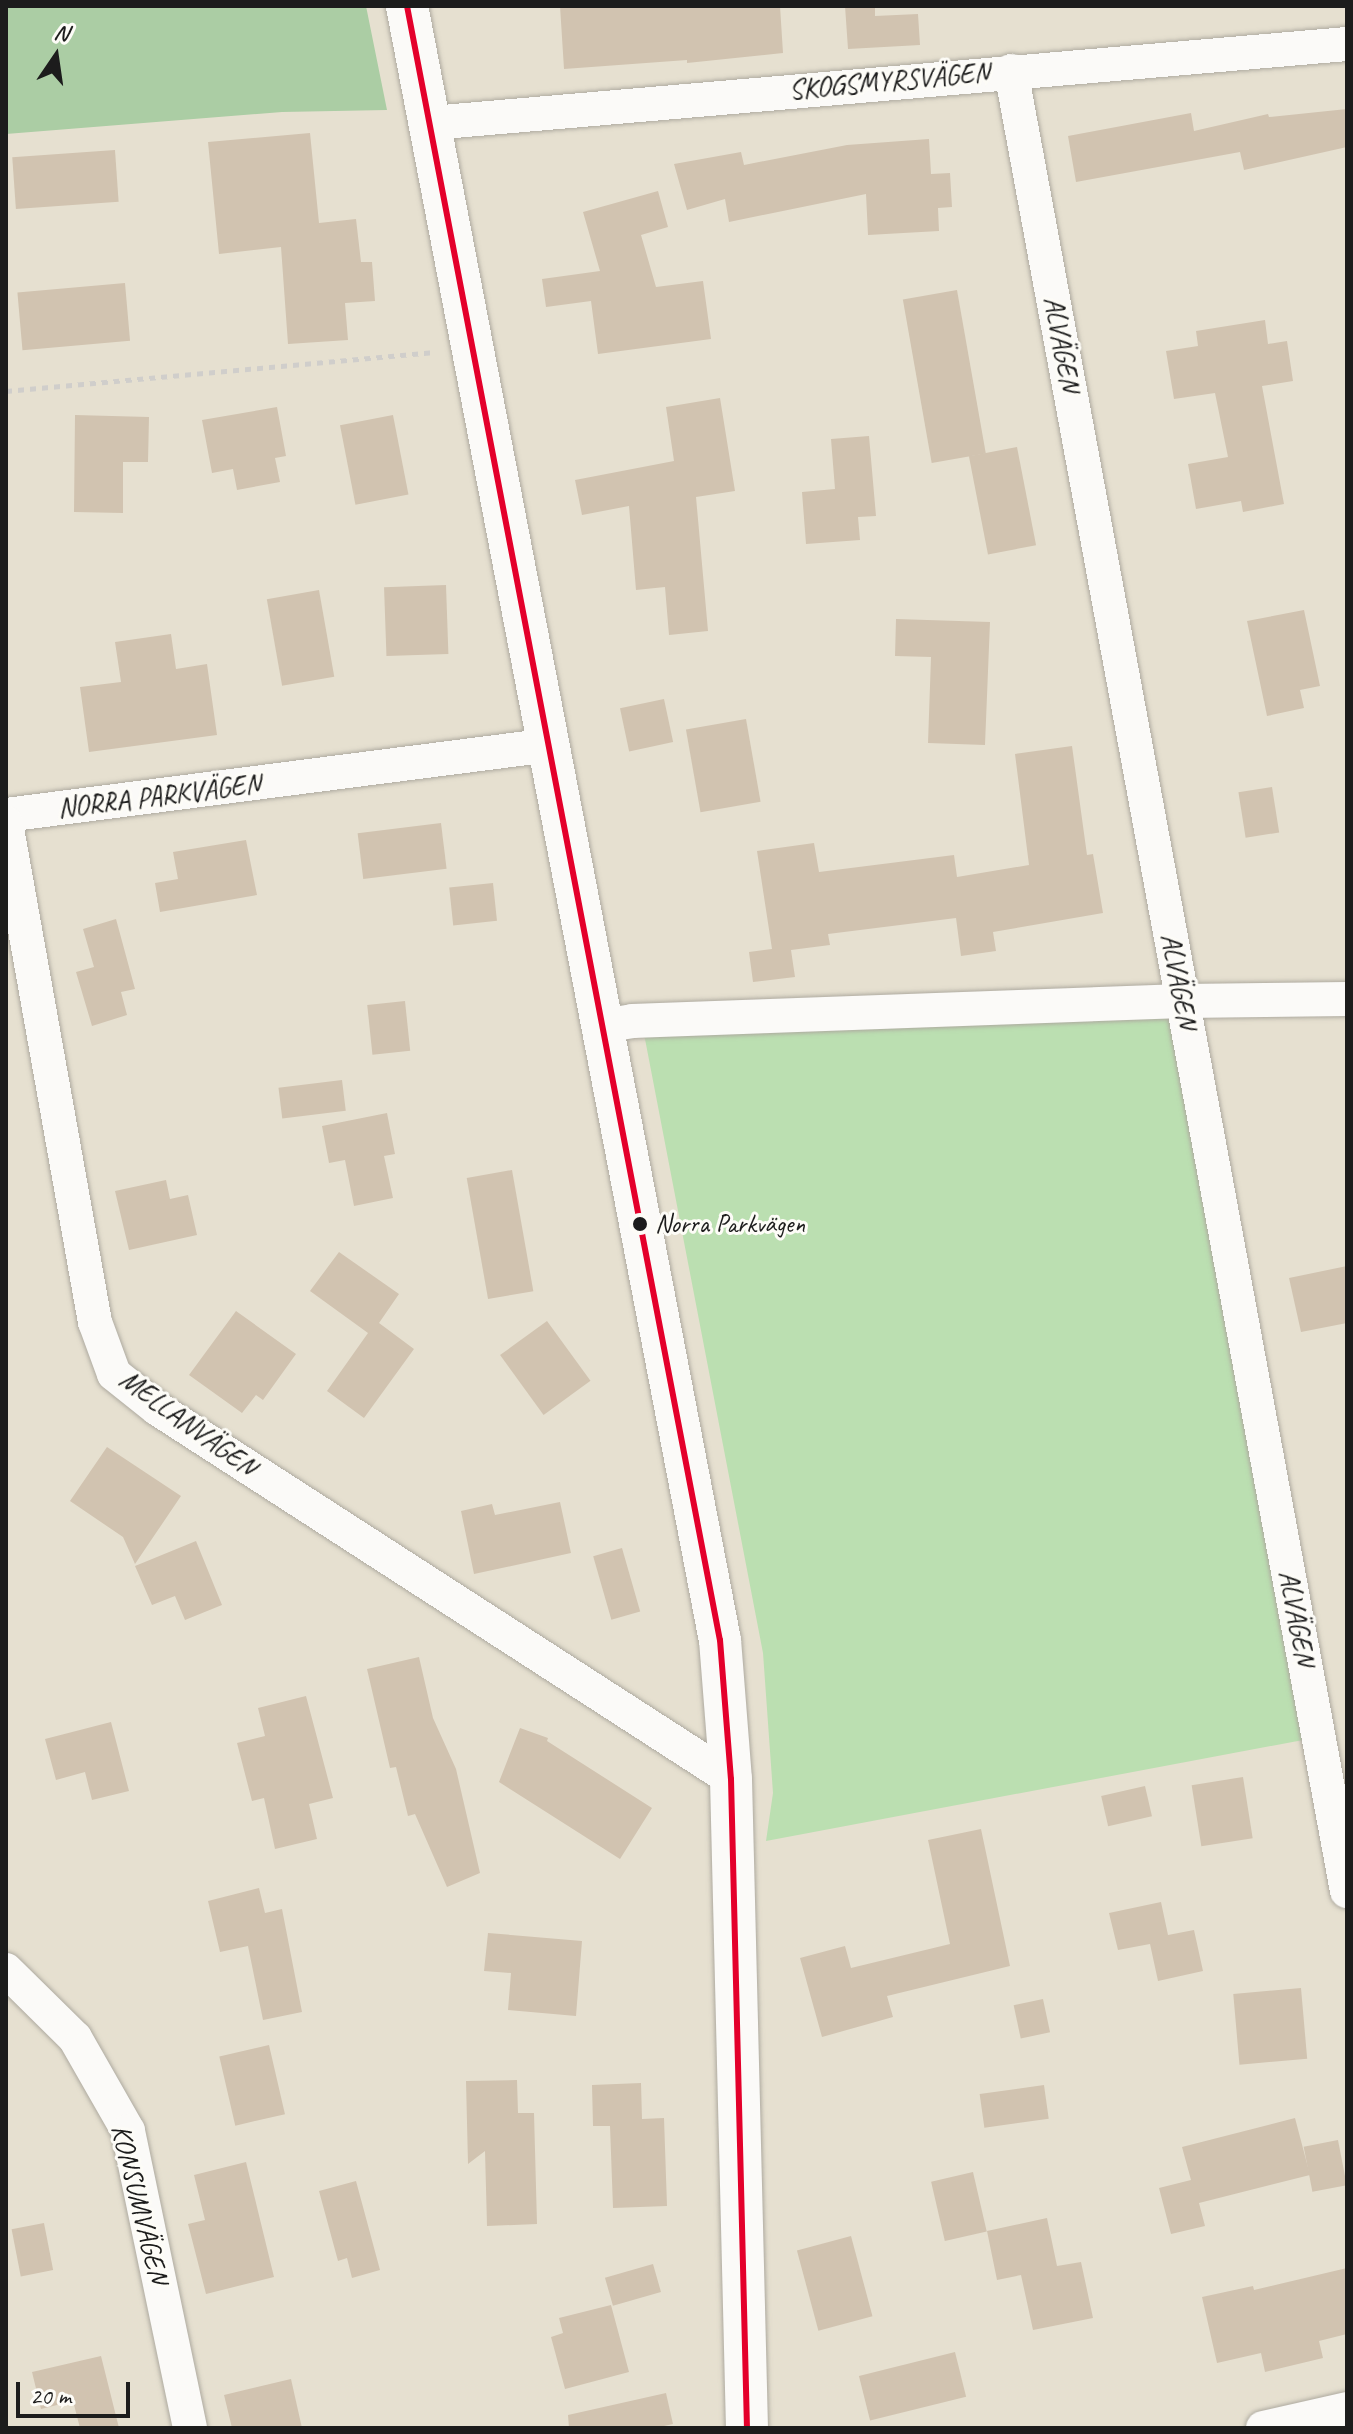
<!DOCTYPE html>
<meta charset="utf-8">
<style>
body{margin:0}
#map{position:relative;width:1353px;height:2434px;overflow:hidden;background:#e6e0d0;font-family:Caveat,sans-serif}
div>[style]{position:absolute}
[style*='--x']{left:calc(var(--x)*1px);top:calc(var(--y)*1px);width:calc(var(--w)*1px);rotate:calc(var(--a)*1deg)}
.green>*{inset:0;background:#bbdfb1}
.forest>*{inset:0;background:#abcda4}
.building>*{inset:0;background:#d1c3b0;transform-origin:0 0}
.path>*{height:5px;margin-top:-2.5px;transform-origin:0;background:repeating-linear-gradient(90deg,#d0cecb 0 6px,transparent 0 12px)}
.roads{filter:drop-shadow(0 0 2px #aeaaa0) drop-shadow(0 0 2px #aeaaa0)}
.minor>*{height:34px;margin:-17px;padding:0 17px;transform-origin:17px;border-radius:17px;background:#fbfaf8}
.tertiary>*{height:42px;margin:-21px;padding:0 21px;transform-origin:21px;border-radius:21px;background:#fbfaf8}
.bus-1>*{height:6px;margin:-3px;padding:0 3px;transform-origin:3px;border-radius:3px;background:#e4002b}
.dots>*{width:22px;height:22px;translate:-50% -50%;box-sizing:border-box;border:4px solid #fdfcf7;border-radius:50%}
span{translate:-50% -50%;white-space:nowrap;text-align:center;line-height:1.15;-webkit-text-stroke:6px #fdfcf7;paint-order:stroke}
.bus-label{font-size:26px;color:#1c1c1c}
.left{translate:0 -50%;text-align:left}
.street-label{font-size:28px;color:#1c1c1c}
.frame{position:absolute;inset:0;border:8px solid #1c1c1c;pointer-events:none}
.north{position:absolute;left:16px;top:16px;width:80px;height:80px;-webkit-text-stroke:6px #fdfcf7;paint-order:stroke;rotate:13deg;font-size:22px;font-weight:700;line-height:32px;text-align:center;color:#1c1c1c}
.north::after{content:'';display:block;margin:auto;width:28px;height:36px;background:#1c1c1c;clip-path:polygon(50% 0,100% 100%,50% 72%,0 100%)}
.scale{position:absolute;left:16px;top:2382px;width:114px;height:36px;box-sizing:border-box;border:4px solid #1c1c1c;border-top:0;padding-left:10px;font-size:24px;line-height:28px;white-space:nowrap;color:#1c1c1c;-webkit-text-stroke:6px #fdfcf7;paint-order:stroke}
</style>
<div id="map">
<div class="green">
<div style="clip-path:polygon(1183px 1001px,1319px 1737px,766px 1841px,773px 1793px,763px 1653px,645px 1039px,632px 1021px)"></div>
</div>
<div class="forest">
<div style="clip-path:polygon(6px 6px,366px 6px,387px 110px,282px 112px,6px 134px)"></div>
</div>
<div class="building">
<div style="clip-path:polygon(560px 6px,780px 6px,783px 53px,687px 63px,687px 60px,564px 69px)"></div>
<div style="clip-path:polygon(845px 6px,875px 6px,875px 16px,918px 14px,920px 45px,848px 49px)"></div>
<div style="clip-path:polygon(1347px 109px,1347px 147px,1244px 170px,1240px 152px,1076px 182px,1068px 136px,1191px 113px,1194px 131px,1268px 114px,1269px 117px)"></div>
<div style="clip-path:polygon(310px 133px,319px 223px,356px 219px,361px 262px,372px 262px,375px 301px,345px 303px,348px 340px,288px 344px,281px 247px,219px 254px,208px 142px)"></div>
<div style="clip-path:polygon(929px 139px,931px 174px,950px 173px,952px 207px,938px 208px,939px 231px,868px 235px,866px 194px,729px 222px,725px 199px,687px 210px,674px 164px,741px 152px,744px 165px,847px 145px)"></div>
<div style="left:115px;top:150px;width:52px;height:103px;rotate:86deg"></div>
<div style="clip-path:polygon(658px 191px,668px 227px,641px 235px,656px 287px,703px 281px,711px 339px,598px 354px,591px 301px,546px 307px,542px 279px,600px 271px,583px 212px)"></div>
<div style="left:125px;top:283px;width:58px;height:108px;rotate:85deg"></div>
<div style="left:957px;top:290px;width:166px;height:55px;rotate:80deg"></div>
<div style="clip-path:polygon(1265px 320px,1268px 344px,1287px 341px,1293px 381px,1262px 386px,1284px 504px,1243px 512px,1241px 501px,1196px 509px,1188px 464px,1228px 457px,1215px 393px,1174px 399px,1166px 351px,1198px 346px,1196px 331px)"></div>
<div style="clip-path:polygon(720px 398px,735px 491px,696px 497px,708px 631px,669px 635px,665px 587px,636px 590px,629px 506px,582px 515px,575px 480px,674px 461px,666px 407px)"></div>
<div style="clip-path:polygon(277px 407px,286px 456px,275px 458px,280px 482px,237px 490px,233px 469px,212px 473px,202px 420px)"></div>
<div style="clip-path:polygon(75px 415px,149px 417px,148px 462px,123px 462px,123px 513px,74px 512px)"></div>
<div style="left:393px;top:415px;width:81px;height:54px;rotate:79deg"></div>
<div style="clip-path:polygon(869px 436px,876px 516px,858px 517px,860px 540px,806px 544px,802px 492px,835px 489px,831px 439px)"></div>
<div style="left:1017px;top:447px;width:100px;height:49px;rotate:79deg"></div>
<div style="left:446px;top:585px;width:69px;height:62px;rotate:88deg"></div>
<div style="left:319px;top:590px;width:88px;height:53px;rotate:80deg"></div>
<div style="clip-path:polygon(1304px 610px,1320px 686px,1300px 690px,1304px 708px,1267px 716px,1247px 621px)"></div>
<div style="clip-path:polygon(896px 619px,990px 622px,985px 745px,928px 743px,931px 657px,895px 656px)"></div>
<div style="clip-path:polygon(171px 634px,176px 669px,207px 664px,217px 735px,89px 752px,80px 687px,121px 682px,115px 642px)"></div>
<div style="left:664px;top:699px;width:44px;height:45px;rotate:78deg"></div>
<div style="left:746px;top:719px;width:84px;height:61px;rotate:80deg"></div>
<div style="clip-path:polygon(1072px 746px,1087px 855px,1093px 854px,1103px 913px,993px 932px,996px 951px,961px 956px,956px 918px,828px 934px,830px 945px,791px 950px,795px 977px,753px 982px,749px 952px,772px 949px,757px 851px,814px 843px,819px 872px,954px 855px,957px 877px,1029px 865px,1015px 754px)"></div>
<div style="left:1272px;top:787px;width:46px;height:34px;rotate:81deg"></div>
<div style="left:441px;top:823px;width:46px;height:84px;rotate:83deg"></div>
<div style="clip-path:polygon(246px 840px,257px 895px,160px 912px,155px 883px,178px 879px,173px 852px)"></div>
<div style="left:493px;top:883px;width:38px;height:44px;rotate:84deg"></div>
<div style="clip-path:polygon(116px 919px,135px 989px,121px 992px,127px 1015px,92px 1026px,76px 972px,94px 967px,83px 929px)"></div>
<div style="left:405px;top:1001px;width:50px;height:38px;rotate:84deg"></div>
<div style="left:342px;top:1080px;width:31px;height:64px;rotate:83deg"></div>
<div style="clip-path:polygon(387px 1113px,395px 1154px,384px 1156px,393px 1198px,354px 1206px,345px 1160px,329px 1163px,322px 1126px)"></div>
<div style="left:512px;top:1170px;width:123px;height:46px;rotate:80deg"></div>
<div style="clip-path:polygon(166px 1180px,170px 1199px,188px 1195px,197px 1235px,129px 1250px,115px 1191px)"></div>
<div style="clip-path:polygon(339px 1252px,399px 1294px,379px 1323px,414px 1349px,364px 1418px,327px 1391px,368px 1333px,310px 1291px)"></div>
<div style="clip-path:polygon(1347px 1266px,1347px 1323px,1301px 1332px,1289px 1278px)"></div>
<div style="clip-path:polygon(236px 1311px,296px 1354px,263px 1400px,256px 1395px,242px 1413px,189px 1375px)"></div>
<div style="left:547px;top:1321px;width:74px;height:58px;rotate:54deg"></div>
<div style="clip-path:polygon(107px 1447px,181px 1496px,135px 1564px,123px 1537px,70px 1501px)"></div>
<div style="clip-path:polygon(560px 1502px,571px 1553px,474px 1574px,461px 1511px,492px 1504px,495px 1515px)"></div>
<div style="clip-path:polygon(196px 1541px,222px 1605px,185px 1620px,175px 1596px,152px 1605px,135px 1566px)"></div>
<div style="left:622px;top:1548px;width:66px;height:30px;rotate:74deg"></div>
<div style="clip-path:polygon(419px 1657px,433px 1718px,456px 1769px,480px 1873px,447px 1887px,415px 1814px,408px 1816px,396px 1767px,390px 1768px,367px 1669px)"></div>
<div style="clip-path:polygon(306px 1696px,333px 1798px,309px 1804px,317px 1839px,275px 1849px,264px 1798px,252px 1801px,237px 1743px,265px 1736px,258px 1708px)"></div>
<div style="clip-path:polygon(111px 1722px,129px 1791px,92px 1800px,85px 1772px,56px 1780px,45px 1739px)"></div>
<div style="clip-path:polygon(520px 1728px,548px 1738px,547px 1741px,652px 1808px,620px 1859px,499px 1782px)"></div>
<div style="left:1243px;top:1777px;width:62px;height:52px;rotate:81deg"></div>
<div style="left:1145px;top:1786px;width:31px;height:45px;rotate:77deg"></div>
<div style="clip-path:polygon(981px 1829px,1010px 1966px,887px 1996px,893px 2017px,822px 2037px,800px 1958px,845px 1946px,851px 1968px,950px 1944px,928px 1840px)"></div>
<div style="clip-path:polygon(259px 1888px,265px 1913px,282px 1909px,302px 2012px,263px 2020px,248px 1946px,220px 1952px,208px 1901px)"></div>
<div style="clip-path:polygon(1161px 1902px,1168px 1935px,1194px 1930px,1203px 1971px,1158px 1981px,1150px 1944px,1118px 1950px,1109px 1913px)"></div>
<div style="clip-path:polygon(488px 1933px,582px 1941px,576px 2016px,508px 2010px,511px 1973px,484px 1971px)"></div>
<div style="left:1301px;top:1988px;width:71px;height:68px;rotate:85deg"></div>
<div style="left:1043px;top:1999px;width:34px;height:30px;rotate:78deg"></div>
<div style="left:269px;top:2045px;width:71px;height:51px;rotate:77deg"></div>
<div style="clip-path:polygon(517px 2080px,518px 2113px,534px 2113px,537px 2224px,487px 2226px,485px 2151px,468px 2164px,466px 2081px)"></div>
<div style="clip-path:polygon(641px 2083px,642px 2119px,664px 2118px,667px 2206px,613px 2208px,610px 2126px,593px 2126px,592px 2085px)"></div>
<div style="left:1044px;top:2085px;width:34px;height:65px;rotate:82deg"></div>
<div style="clip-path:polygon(1295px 2118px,1310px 2175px,1199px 2203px,1205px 2226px,1171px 2234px,1159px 2188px,1191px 2180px,1182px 2147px)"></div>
<div style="left:1338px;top:2140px;width:46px;height:35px;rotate:79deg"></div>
<div style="clip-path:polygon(246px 2162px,274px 2277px,206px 2294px,188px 2224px,205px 2220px,194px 2175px)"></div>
<div style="left:973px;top:2172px;width:61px;height:43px;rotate:77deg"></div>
<div style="clip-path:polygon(356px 2181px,380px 2270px,352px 2278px,347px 2258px,338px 2261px,319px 2191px)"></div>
<div style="clip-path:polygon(1047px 2218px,1057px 2266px,1081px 2262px,1093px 2318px,1033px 2330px,1021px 2275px,997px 2280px,987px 2231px)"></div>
<div style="left:44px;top:2223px;width:48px;height:33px;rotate:79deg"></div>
<div style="left:851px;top:2236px;width:83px;height:56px;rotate:75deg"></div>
<div style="left:653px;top:2264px;width:29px;height:50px;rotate:74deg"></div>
<div style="clip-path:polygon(1347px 2268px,1347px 2334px,1319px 2341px,1323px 2358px,1265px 2372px,1261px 2353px,1217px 2363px,1202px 2297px,1253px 2286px,1254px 2290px)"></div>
<div style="clip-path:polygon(611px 2305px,629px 2372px,565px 2389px,551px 2337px,563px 2333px,559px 2318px)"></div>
<div style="left:955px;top:2352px;width:46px;height:99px;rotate:76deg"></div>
<div style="clip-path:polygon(101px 2356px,119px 2428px,80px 2428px,73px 2401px,41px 2409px,32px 2372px)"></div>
<div style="clip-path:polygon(291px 2379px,302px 2428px,232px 2428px,224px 2395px)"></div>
<div style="clip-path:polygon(666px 2393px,673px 2424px,655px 2428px,569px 2428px,568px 2415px)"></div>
</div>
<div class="path">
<div style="--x:6;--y:391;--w:428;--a:-5.2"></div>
</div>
<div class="roads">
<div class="minor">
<div style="--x:1011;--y:71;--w:1851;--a:79.54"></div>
<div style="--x:431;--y:123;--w:919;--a:-4.93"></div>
<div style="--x:6;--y:815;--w:548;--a:-7.33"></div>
<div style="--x:6;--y:823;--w:507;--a:79.89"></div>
<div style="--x:95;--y:1322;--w:55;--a:69.9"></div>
<div style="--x:114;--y:1374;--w:56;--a:38.5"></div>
<div style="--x:158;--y:1409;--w:682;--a:32.85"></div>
<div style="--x:602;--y:1026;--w:30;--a:-9"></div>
<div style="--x:632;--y:1021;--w:551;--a:-2.08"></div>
<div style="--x:1183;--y:1001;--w:164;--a:-0.7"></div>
<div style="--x:6;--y:1970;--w:97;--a:44.6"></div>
<div style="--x:75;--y:2038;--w:107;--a:60.3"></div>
<div style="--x:128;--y:2131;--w:303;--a:78.2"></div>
<div style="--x:1263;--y:2428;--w:86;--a:-12.7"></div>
</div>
<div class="tertiary">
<div style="--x:407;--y:6;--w:1664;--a:79.16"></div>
<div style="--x:720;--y:1640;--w:139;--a:85.5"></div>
<div style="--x:731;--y:1779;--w:649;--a:88.59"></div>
</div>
</div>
<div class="bus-1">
<div style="--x:407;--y:6;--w:1664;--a:79.16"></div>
<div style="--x:720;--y:1640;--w:139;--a:85.5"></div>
<div style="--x:731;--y:1779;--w:649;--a:88.59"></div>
</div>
<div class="dots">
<div style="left:640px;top:1224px;background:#1c1c1c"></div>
</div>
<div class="bus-label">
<span class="left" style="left:655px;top:1224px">Norra Parkvägen</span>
</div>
<div class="street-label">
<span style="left:889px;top:81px;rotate:-5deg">SKOGSMYRSVÄGEN</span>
<span style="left:1062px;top:344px;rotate:80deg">ALVÄGEN</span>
<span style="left:159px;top:796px;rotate:-7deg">NORRA PARKVÄGEN</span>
<span style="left:1179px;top:981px;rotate:80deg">ALVÄGEN</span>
<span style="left:188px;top:1423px;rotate:36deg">MELLANVÄGEN</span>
<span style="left:1297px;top:1618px;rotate:80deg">ALVÄGEN</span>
<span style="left:140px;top:2204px;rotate:76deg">KONSUMVÄGEN</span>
</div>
<div class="frame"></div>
<div class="north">N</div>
<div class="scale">20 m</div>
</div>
